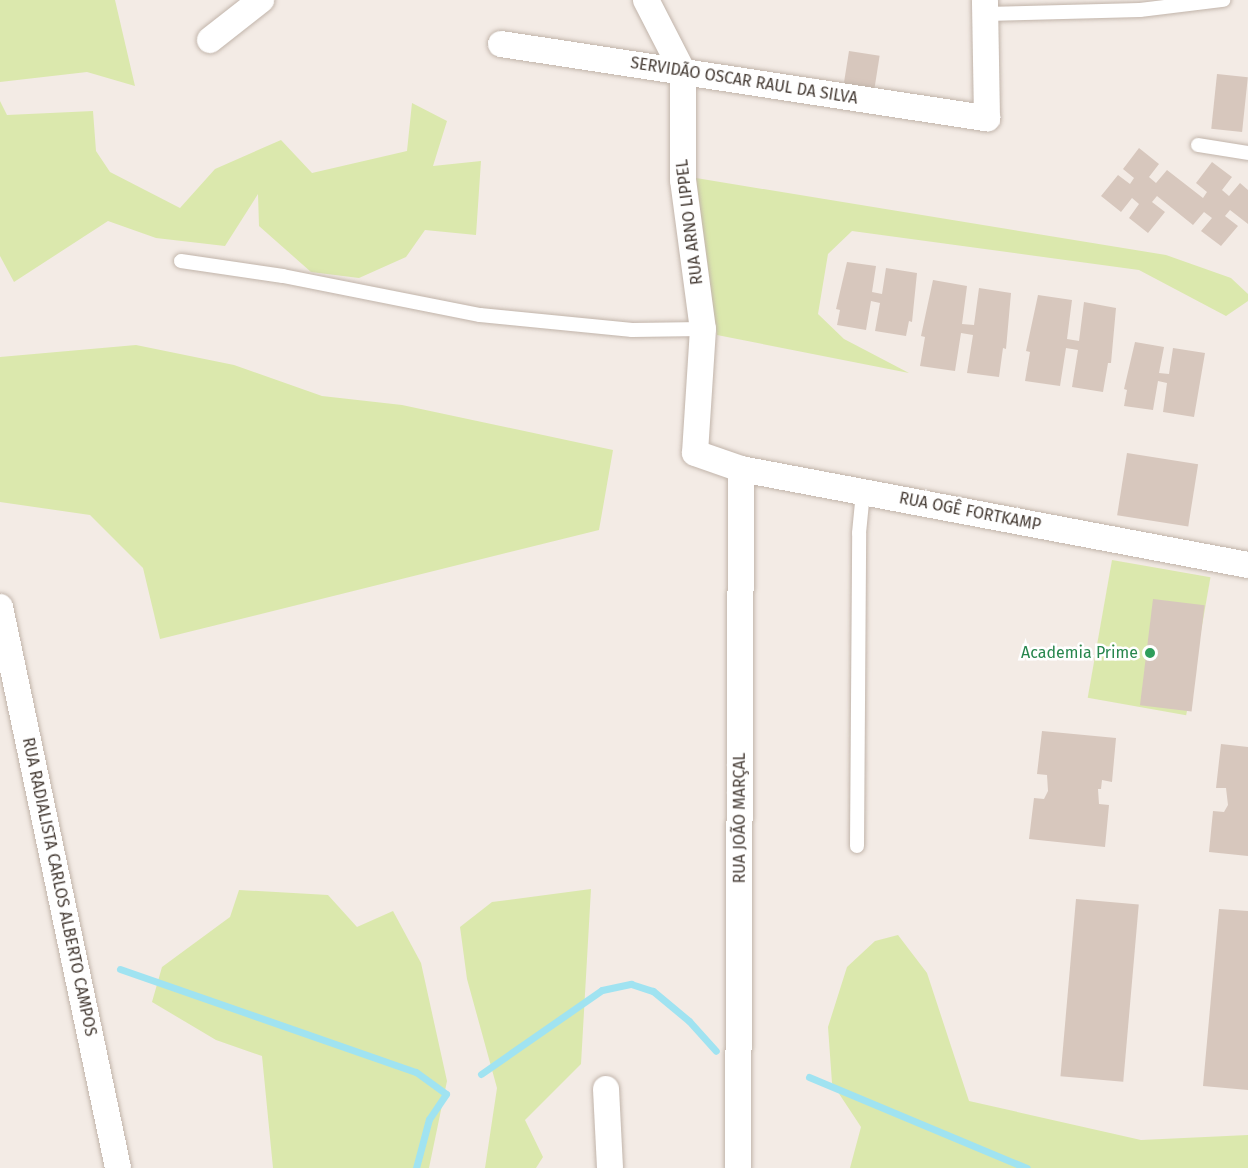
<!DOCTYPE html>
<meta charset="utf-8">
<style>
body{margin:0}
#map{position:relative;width:1248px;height:1168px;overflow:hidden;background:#f3ebe5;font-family:"Fira Sans",sans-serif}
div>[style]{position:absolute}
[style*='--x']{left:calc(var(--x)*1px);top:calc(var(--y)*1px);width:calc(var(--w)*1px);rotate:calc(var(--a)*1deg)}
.green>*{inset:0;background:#dbe8ad;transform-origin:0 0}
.stream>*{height:7px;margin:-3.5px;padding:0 3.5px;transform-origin:3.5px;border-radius:3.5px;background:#a0e3f1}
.building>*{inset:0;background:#d7c7bd;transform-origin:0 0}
.roads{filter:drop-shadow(0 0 2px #c1b4aa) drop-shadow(0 0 2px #c1b4aa)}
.service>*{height:14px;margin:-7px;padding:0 7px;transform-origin:7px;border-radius:7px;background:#fff}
.minor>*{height:26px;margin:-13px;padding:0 13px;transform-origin:13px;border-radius:13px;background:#fff}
.dots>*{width:16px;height:16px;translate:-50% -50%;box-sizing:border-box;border:3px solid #fff;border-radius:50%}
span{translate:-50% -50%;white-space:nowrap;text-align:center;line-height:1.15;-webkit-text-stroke:5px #fff;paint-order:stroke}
.street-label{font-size:16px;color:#453b34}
.leisure-label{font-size:16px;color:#27864d}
.right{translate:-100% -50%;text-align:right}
</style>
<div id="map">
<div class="green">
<div style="clip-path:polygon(0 0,115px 0,135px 86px,87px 72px,0 82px)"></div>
<div style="clip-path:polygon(0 101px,7px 115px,93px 111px,96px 151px,110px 172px,180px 208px,215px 169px,281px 140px,312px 173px,407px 151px,412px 103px,447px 121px,433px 166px,481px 161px,476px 235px,425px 230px,406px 257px,359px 278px,311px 272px,259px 226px,258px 194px,225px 246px,156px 238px,108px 221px,14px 282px,0 256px)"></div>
<div style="clip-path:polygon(696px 178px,1166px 255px,1231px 278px,1248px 294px,1248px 301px,1226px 316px,1139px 270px,852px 231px,828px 254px,818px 314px,844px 339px,909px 373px,717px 335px)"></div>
<div style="clip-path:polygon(136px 345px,234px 365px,322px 396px,402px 405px,613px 450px,599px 530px,160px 639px,143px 568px,90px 515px,0 502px,0 357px)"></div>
<div style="left:1112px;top:560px;width:100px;height:140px;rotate:10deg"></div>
<div style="clip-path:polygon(591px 889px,581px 1064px,525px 1120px,543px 1157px,536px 1168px,485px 1168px,497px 1088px,467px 979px,460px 927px,492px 902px)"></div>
<div style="clip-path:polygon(239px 890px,328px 895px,357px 927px,393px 911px,421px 963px,447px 1081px,429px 1168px,273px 1168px,262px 1056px,216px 1040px,152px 1002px,162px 967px,230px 917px)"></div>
<div style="clip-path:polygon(898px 935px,927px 973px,969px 1101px,1141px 1140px,1248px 1135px,1248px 1168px,850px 1168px,861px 1127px,832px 1083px,828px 1027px,847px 967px,875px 941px)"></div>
</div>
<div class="stream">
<div style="--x:120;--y:969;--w:313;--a:19.2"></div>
<div style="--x:416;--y:1072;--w:37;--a:36"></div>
<div style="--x:446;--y:1094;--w:30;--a:124"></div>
<div style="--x:429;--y:1119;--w:51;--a:104.9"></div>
<div style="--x:481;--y:1074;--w:147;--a:-34.8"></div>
<div style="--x:602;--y:990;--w:30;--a:-12"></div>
<div style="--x:631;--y:984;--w:23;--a:18"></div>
<div style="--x:653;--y:991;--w:47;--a:39.8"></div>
<div style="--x:689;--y:1021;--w:40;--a:48"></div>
<div style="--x:809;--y:1077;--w:236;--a:22.7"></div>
</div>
<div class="building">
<div style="left:849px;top:51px;width:31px;height:34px;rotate:9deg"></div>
<div style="left:1217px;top:74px;width:31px;height:55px;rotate:6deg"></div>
<div style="clip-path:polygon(1139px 148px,1159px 164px,1149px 177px,1156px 183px,1167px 170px,1203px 198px,1207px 192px,1196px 183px,1212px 162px,1232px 177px,1222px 190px,1229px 196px,1240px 183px,1248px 190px,1248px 224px,1230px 210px,1225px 216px,1238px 226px,1221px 246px,1201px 231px,1212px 218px,1204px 212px,1193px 225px,1157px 196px,1152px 202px,1165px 212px,1148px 233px,1129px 218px,1139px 204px,1132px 198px,1121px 212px,1101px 196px,1118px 175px,1130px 184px,1134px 178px,1123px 169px)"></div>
<div style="clip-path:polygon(847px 262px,876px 266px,872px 292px,882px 294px,886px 268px,917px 273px,912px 322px,909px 321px,906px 336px,875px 331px,880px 303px,871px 301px,866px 330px,837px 325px,840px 310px,836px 309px)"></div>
<div style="clip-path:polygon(933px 280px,967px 286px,962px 324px,974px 325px,979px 288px,1011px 293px,1006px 349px,1003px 348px,999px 377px,967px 373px,973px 335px,961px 333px,955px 371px,920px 366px,925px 337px,921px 336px)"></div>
<div style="clip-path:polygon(1038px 295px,1072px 300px,1067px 339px,1079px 341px,1084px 302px,1116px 308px,1111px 363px,1108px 363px,1103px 392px,1072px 387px,1078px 350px,1066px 348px,1060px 386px,1025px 381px,1030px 352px,1026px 351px)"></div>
<div style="clip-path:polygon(1135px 342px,1164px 347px,1159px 373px,1169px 374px,1173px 348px,1205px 353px,1194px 417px,1163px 412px,1167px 383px,1158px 381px,1153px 410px,1124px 406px,1127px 390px,1124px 389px)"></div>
<div style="left:1127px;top:453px;width:72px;height:63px;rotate:9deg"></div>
<div style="left:1153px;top:599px;width:52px;height:107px;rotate:7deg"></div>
<div style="clip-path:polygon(1042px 731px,1116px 738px,1112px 782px,1102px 780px,1101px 789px,1098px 789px,1099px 804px,1109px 805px,1105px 847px,1029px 839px,1034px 798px,1044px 799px,1048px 791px,1047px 775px,1037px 774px)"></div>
<div style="clip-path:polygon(1221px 744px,1248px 747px,1248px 856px,1209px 852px,1213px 811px,1224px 812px,1228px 805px,1226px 788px,1216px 788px)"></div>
<div style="left:1076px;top:899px;width:63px;height:178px;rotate:5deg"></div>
<div style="clip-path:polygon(1219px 909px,1248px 911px,1248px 1090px,1203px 1086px)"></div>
</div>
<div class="roads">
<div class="service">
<div style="--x:987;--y:14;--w:153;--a:-1.5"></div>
<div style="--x:1140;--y:10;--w:84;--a:-6.9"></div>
<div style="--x:1198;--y:145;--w:51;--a:9.1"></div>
<div style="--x:181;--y:261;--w:103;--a:8.4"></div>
<div style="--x:283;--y:276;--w:201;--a:11.2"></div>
<div style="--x:480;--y:315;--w:153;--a:5.6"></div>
<div style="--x:632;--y:330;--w:71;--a:-0.8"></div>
<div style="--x:857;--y:846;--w:313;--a:-89.6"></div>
<div style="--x:859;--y:533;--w:41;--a:-84.4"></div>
</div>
<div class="minor">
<div style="--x:646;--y:0;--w:81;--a:62.8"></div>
<div style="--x:683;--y:72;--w:108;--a:90"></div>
<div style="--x:683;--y:180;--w:150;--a:82.4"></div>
<div style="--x:703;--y:329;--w:124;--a:93.7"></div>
<div style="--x:695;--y:453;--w:49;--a:19.2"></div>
<div style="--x:741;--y:469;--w:516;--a:10.72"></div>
<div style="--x:210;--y:40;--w:65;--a:-38.1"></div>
<div style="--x:501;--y:44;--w:492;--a:8.7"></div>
<div style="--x:987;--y:118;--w:118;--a:-91"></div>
<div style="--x:0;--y:607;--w:573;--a:78.12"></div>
<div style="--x:606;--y:1089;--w:79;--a:87.1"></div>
<div style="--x:738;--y:1168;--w:699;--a:-89.75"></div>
</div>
</div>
<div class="dots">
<div style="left:1150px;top:653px;background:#2e9e5b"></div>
</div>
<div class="street-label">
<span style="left:744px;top:81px;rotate:9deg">SERVIDÃO OSCAR RAUL DA SILVA</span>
<span style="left:690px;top:222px;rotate:-97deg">RUA ARNO LIPPEL</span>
<span style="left:970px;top:512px;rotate:11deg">RUA OGÊ FORTKAMP</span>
<span style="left:740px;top:818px;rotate:-90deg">RUA JOÃO MARÇAL</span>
<span style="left:59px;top:887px;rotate:78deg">RUA RADIALISTA CARLOS ALBERTO CAMPOS</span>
</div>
<div class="leisure-label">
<span class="right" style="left:1138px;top:653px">Academia Prime</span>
</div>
</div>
